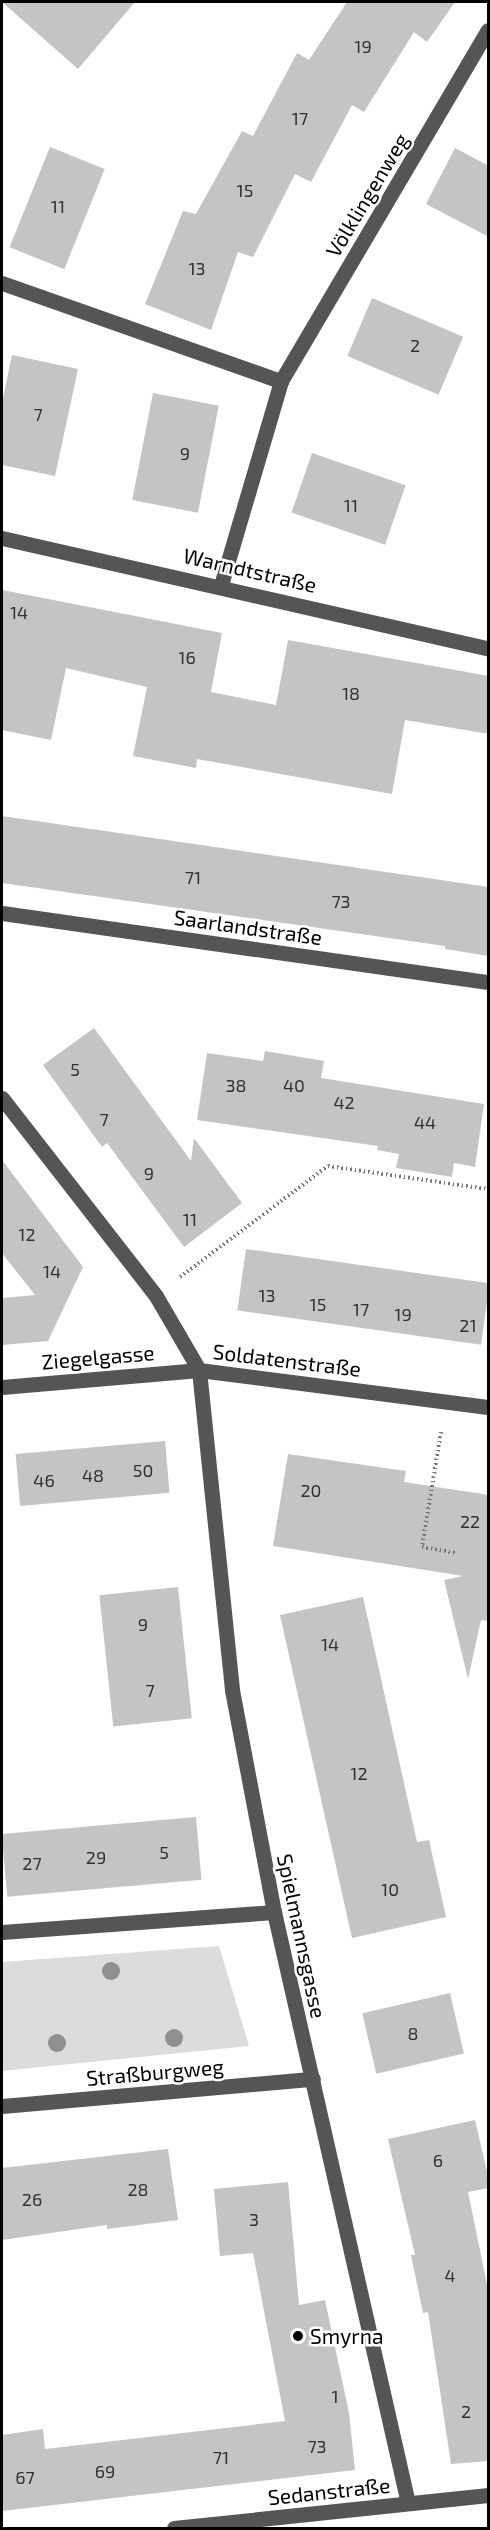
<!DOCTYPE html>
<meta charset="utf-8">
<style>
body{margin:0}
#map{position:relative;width:490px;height:2530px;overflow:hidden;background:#fff;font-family:"Exo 2",sans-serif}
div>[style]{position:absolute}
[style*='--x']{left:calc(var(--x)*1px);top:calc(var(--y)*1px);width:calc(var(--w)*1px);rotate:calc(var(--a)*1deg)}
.green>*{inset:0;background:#dcdcdc}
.building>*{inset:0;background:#c4c4c4;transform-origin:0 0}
.path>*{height:4px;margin-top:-2px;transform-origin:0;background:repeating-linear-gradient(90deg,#777 0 1.5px,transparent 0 4.5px)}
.minor>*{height:15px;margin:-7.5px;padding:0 7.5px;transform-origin:7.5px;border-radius:7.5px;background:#555}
.trees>*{width:18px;height:18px;margin:-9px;border-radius:50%;background:#8f8f8f}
.dots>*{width:16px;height:16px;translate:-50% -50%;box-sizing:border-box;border:3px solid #fff;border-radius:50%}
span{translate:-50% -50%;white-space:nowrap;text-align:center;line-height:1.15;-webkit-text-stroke:5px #fff;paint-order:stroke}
.number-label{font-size:18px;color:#313131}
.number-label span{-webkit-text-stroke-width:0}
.street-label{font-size:21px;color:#000}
.poi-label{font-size:21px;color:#000}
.left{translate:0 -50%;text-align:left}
.frame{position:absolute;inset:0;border:3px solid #000;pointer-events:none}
</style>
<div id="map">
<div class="green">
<div style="clip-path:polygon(219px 1946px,249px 2046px,2px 2071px,2px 1962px)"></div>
</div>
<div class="building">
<div style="clip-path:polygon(2px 2px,135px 2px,78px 69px)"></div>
<div style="clip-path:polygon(347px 2px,455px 2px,427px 42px,414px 32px,364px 112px,352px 105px,311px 182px,295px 174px,253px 257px,238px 252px,211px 330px,145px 304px,183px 211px,196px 214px,242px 131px,253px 136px,297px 53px,309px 60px)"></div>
<div style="left:50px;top:147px;width:59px;height:108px;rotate:22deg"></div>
<div style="clip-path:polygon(455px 148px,489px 166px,489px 237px,426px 204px)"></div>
<div style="left:372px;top:298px;width:99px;height:63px;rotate:23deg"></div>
<div style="clip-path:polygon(12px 355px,78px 369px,55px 476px,2px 465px,2px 403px)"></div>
<div style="left:153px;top:393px;width:67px;height:109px;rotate:11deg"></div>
<div style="left:312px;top:453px;width:99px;height:63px;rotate:19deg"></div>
<div style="clip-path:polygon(2px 590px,222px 633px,211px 692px,276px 705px,288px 640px,489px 676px,489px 734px,405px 720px,392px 794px,197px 759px,196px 768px,133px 756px,147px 687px,66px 668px,51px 740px,2px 730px)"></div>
<div style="clip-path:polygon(2px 816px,489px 887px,489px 956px,445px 949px,445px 946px,2px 883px)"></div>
<div style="clip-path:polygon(94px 1028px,191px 1161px,194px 1138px,242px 1203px,184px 1247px,107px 1143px,102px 1147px,43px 1065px)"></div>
<div style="clip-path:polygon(265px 1051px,324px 1061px,321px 1078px,484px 1104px,475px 1167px,454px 1163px,452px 1177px,396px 1168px,399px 1154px,377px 1150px,378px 1146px,197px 1120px,207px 1053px,263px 1061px)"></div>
<div style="clip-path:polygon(2px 1160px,83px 1267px,48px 1341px,2px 1345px,2px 1298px,35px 1295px,2px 1253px)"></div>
<div style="left:246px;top:1249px;width:246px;height:62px;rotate:8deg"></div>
<div style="left:165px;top:1441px;width:52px;height:150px;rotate:85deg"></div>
<div style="clip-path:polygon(288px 1454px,406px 1471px,404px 1482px,489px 1495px,489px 1621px,481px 1620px,468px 1679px,444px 1580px,463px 1576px,273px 1546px)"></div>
<div style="left:178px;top:1587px;width:132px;height:79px;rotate:84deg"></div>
<div style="clip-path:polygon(363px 1597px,417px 1842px,429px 1840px,446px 1917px,352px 1938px,280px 1615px)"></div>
<div style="left:196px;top:1817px;width:63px;height:195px;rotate:85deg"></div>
<div style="left:450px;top:1993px;width:62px;height:90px;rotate:77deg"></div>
<div style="clip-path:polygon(475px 2120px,489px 2180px,489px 2188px,468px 2192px,489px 2294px,489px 2461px,451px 2464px,428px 2312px,423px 2313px,411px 2255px,415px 2255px,388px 2139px)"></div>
<div style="clip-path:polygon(168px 2149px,178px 2220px,107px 2229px,107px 2225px,2px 2240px,2px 2168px)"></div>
<div style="clip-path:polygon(288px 2182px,299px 2305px,325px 2300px,349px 2413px,355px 2470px,2px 2511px,2px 2435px,43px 2429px,45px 2449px,285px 2421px,253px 2253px,220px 2256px,214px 2189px)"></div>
</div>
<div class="path">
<div style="--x:180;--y:1277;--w:185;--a:-36.9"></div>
<div style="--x:328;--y:1166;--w:162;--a:8.2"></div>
<div style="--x:441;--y:1432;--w:117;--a:99.4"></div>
<div style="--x:422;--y:1547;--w:34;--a:10"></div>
</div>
<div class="minor">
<div style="--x:2;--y:283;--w:296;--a:19.4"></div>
<div style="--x:2;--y:538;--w:498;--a:12.8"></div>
<div style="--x:221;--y:585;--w:213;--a:-73.6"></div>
<div style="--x:281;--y:381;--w:407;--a:-59.5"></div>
<div style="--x:2;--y:913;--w:491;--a:8.1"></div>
<div style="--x:2;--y:1098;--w:251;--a:52.1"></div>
<div style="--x:156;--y:1296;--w:86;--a:59.8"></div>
<div style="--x:199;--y:1370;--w:291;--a:7.3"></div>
<div style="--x:2;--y:1387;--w:198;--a:-4.9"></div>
<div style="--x:199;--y:1370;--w:322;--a:84.1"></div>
<div style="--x:232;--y:1690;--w:226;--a:79.3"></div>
<div style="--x:274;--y:1912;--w:606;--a:77.23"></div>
<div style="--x:2;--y:1932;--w:273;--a:-4.2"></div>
<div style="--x:2;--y:2106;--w:312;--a:-5"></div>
<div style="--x:174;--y:2528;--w:316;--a:-6"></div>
</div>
<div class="trees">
<div style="left:111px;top:1971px"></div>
<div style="left:174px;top:2038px"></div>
<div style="left:57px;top:2043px"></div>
</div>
<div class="dots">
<div style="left:298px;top:2336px;background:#000"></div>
</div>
<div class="number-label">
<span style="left:363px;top:46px">19</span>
<span style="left:300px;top:118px">17</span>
<span style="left:245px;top:190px">15</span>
<span style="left:58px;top:206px">11</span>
<span style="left:197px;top:268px">13</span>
<span style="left:415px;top:345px">2</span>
<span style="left:38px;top:414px">7</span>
<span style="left:185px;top:453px">9</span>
<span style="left:351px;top:505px">11</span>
<span style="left:19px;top:612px">14</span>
<span style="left:187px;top:657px">16</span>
<span style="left:351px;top:693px">18</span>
<span style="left:193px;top:877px">71</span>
<span style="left:341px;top:901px">73</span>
<span style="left:75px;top:1069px">5</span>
<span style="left:236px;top:1085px">38</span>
<span style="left:294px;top:1085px">40</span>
<span style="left:344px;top:1102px">42</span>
<span style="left:104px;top:1119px">7</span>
<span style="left:425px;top:1122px">44</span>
<span style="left:149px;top:1173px">9</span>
<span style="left:190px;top:1219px">11</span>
<span style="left:27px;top:1234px">12</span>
<span style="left:52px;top:1271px">14</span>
<span style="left:267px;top:1295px">13</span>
<span style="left:318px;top:1304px">15</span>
<span style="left:361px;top:1309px">17</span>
<span style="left:403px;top:1314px">19</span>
<span style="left:468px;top:1325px">21</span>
<span style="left:143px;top:1470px">50</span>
<span style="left:93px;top:1475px">48</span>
<span style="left:44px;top:1480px">46</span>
<span style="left:311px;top:1490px">20</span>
<span style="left:470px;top:1521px">22</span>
<span style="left:143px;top:1624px">9</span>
<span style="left:330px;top:1644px">14</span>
<span style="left:150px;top:1690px">7</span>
<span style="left:359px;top:1773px">12</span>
<span style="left:164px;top:1852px">5</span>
<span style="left:96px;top:1857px">29</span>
<span style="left:32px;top:1863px">27</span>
<span style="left:390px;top:1889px">10</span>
<span style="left:413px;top:2033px">8</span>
<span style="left:438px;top:2160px">6</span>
<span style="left:138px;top:2189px">28</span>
<span style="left:32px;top:2199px">26</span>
<span style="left:254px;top:2219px">3</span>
<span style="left:450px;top:2275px">4</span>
<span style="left:335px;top:2396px">1</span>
<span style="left:466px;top:2411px">2</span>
<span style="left:317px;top:2446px">73</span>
<span style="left:221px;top:2457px">71</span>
<span style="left:105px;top:2471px">69</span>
<span style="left:25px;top:2477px">67</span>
</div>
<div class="street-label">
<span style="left:367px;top:195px;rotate:-59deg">Völklingenweg</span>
<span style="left:250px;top:570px;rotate:13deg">Warndtstraße</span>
<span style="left:248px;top:927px;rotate:8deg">Saarlandstraße</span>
<span style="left:98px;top:1357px;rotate:-5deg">Ziegelgasse</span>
<span style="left:287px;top:1360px;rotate:7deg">Soldatenstraße</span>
<span style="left:302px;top:1936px;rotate:78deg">Spielmannsgasse</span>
<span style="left:155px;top:2072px;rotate:-5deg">Straßburgweg</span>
<span style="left:329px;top:2491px;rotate:-6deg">Sedanstraße</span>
</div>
<div class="poi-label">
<span class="left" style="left:310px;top:2336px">Smyrna</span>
</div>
<div class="frame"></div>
</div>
